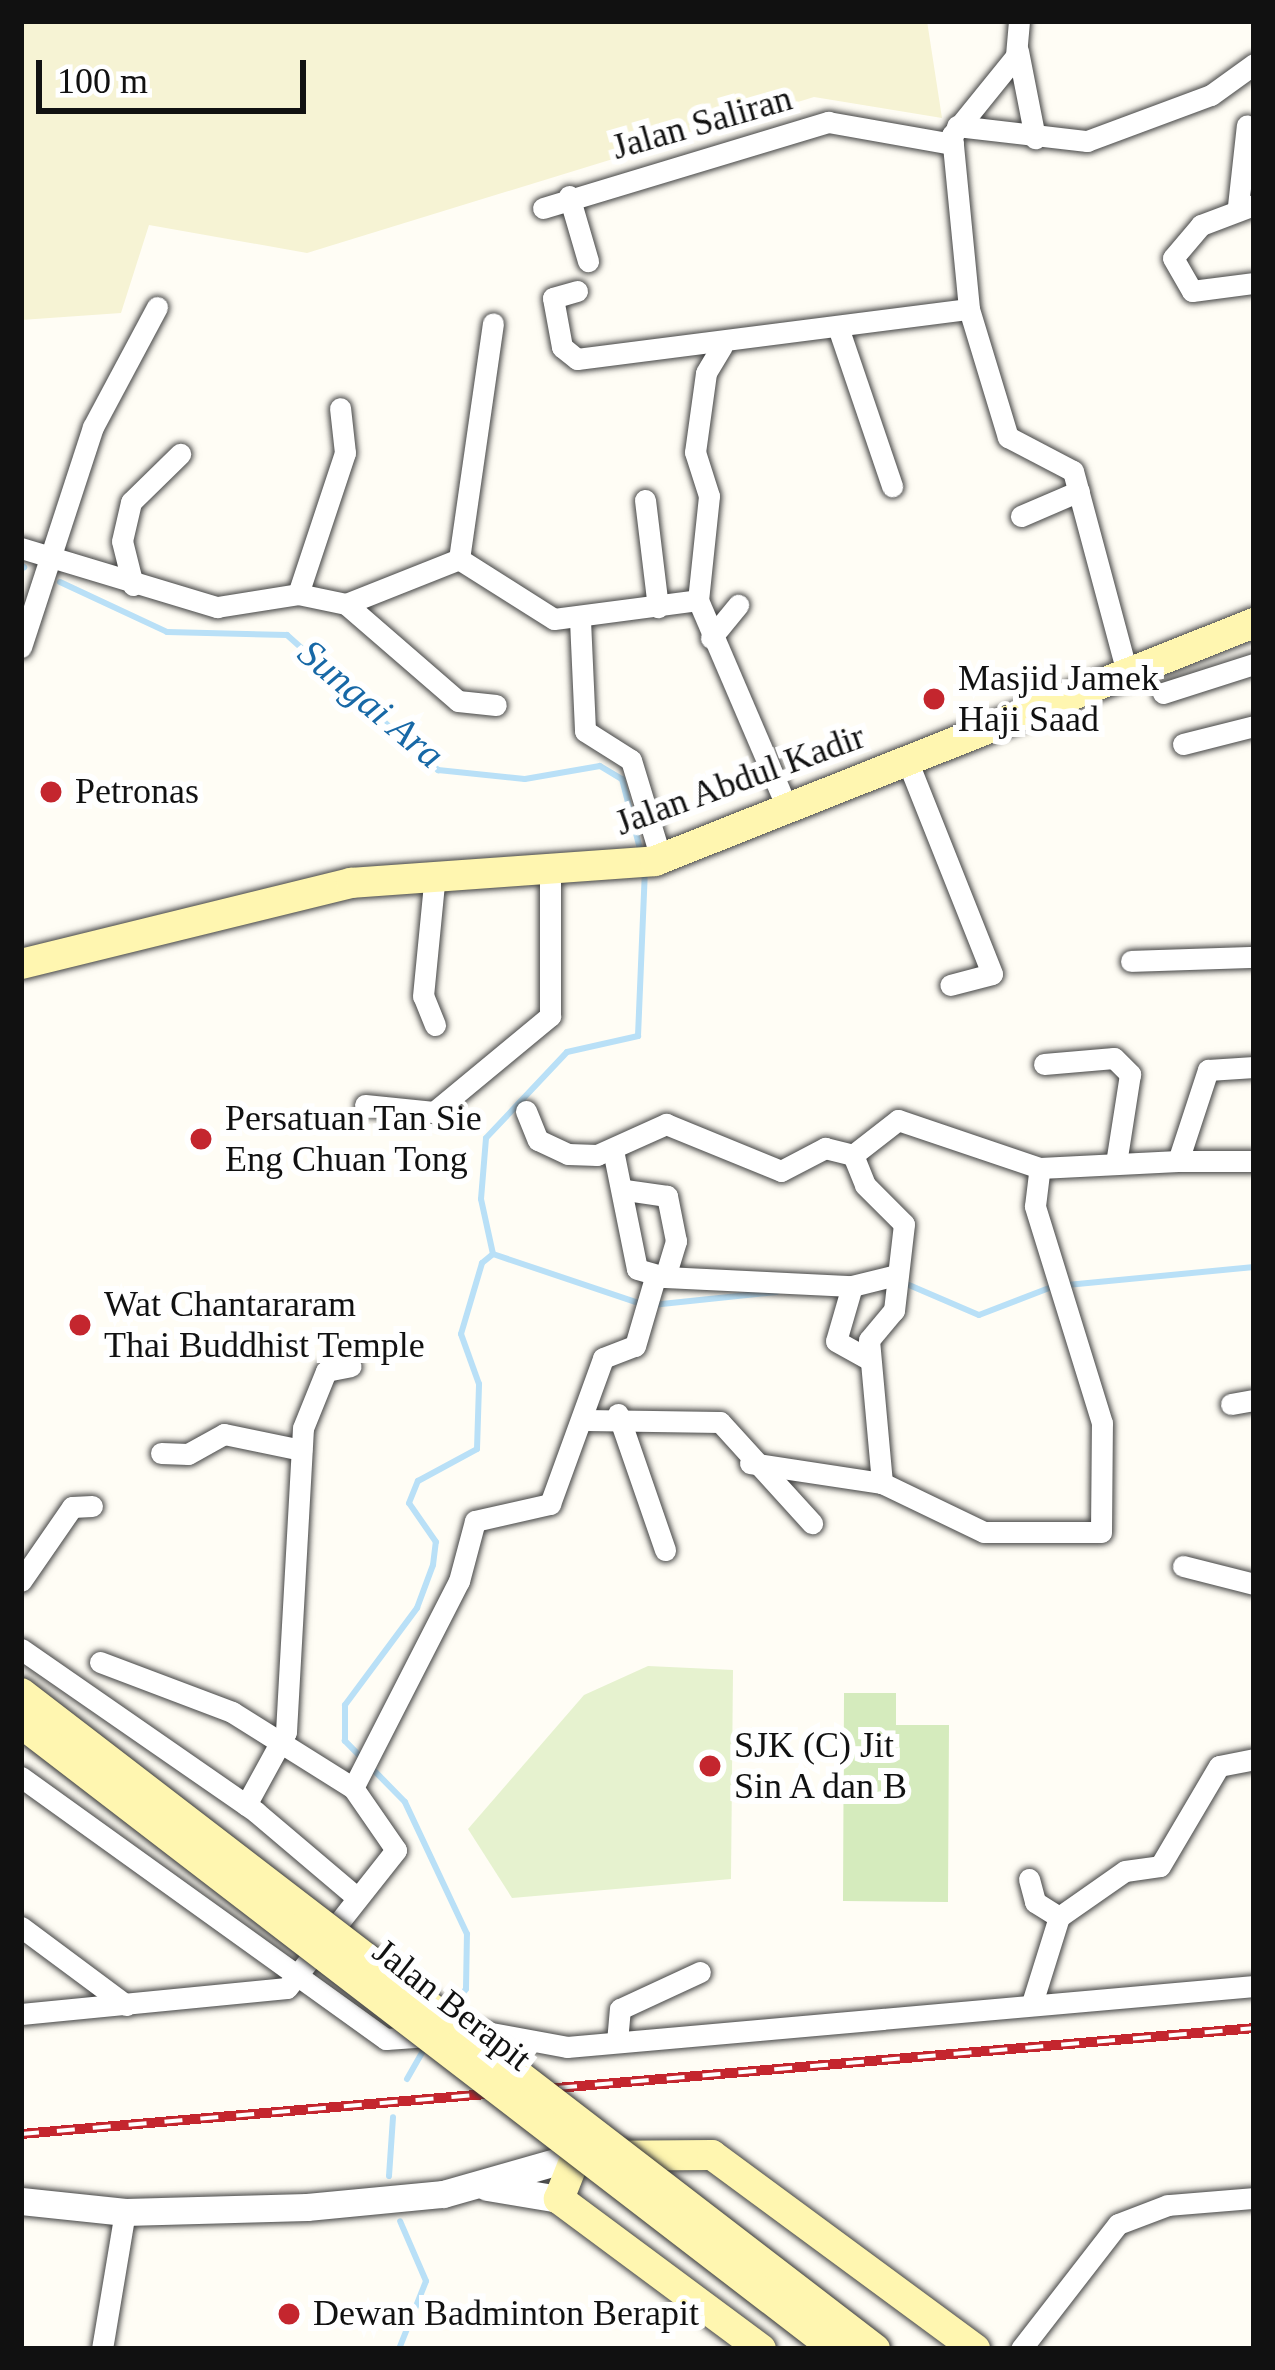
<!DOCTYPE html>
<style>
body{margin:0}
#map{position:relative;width:1275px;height:2370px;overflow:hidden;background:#fffdf5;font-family:"Times New Roman",serif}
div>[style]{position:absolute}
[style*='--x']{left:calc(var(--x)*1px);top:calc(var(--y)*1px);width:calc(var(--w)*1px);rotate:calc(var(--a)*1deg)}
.farmland>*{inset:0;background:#f6f3d4}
.green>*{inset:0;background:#d5ebbd}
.pitch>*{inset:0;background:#e6f2cf}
.stream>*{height:6px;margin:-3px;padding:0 3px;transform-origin:3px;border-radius:3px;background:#b9e0f7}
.roads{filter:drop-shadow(0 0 3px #444) drop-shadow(0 0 3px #444)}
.minor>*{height:21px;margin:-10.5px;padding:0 10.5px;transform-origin:10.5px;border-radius:10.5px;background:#fff}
.tertiary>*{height:27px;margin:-13.5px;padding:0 13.5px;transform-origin:13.5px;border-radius:13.5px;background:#fff}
.secondary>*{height:30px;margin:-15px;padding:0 15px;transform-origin:15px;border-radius:15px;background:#fff6b0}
.rail>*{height:10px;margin-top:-5px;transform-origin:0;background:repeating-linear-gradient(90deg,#fff 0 18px,#c4262e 0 36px);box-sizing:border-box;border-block:3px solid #c4262e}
.bridges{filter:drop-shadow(0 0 3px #333) drop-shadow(0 0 3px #333)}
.secondary-bridge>*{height:30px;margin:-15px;padding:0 15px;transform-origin:15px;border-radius:15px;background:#fff6b0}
.dots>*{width:33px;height:33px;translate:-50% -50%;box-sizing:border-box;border:6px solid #fff;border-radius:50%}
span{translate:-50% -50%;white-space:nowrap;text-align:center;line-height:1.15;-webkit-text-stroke:12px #fff;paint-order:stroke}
.street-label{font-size:36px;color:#111}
.poi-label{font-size:36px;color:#111}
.left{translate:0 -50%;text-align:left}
.water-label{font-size:39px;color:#1768a6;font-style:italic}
.frame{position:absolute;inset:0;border:24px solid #111;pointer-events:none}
.scale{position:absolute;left:36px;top:60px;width:270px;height:54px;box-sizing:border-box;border:6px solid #111;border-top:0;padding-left:15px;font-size:36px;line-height:42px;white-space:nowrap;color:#111;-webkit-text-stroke:9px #fff;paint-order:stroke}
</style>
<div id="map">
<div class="farmland">
<div style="clip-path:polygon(21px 21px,927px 21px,942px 118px,814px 97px,307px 253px,149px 225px,121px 313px,21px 320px)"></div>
</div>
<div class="green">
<div style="clip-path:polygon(844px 1693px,896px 1693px,896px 1725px,949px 1725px,948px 1902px,843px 1901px)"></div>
</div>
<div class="pitch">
<div style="clip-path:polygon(648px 1666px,733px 1670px,731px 1879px,512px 1898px,468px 1829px,584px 1695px)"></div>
</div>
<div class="stream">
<div style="--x:21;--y:565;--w:4;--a:34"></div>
<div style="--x:60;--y:582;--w:118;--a:25"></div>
<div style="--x:167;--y:632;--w:120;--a:1.4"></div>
<div style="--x:287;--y:635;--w:203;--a:41.8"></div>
<div style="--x:438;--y:770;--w:87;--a:5.9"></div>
<div style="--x:525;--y:779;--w:76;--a:-9.8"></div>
<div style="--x:600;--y:766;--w:26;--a:31"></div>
<div style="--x:622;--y:779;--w:76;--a:75.6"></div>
<div style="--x:493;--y:1254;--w:56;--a:-102.3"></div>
<div style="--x:481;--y:1199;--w:61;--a:-85.3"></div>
<div style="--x:486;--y:1138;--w:118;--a:-46.7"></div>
<div style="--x:567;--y:1052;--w:73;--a:-12.7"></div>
<div style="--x:638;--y:1036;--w:164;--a:-87.6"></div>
<div style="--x:909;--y:1285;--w:76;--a:23.2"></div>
<div style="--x:979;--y:1315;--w:80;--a:-21.1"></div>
<div style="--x:1067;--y:1285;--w:188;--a:-5.5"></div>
<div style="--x:652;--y:1305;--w:125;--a:-6"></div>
<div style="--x:452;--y:2009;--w:24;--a:-55"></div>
<div style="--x:466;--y:1989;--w:55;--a:-89"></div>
<div style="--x:467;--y:1934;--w:146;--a:-115.2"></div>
<div style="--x:405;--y:1802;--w:86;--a:-134.5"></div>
<div style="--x:345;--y:1741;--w:36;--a:-90"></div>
<div style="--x:345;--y:1705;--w:121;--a:-53.4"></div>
<div style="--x:417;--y:1608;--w:46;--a:-69.6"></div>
<div style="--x:433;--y:1565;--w:23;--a:-83"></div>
<div style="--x:436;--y:1542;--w:47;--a:-124.7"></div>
<div style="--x:409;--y:1503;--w:24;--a:-68"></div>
<div style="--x:418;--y:1481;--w:67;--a:-28.5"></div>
<div style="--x:477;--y:1449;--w:65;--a:-88.2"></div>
<div style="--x:479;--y:1384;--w:53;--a:-109.8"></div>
<div style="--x:461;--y:1334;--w:74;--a:-73.5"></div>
<div style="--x:482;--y:1263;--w:14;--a:-39"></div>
<div style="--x:493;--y:1254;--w:154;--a:18.6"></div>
<div style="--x:407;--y:2079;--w:40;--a:-60.3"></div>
<div style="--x:389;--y:2176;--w:59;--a:-86.1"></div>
<div style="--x:399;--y:2349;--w:73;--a:-68.3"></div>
<div style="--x:426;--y:2281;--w:65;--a:-113.4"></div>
</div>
<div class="roads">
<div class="minor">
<div style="--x:1019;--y:21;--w:35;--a:95"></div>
<div style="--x:1016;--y:56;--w:102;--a:129"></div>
<div style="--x:952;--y:135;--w:175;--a:84.4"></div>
<div style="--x:969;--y:309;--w:134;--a:73.1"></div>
<div style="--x:1008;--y:437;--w:73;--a:27.6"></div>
<div style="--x:1073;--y:471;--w:208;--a:75"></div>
<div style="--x:1018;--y:51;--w:89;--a:78.9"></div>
<div style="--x:957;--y:126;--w:131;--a:6.6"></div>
<div style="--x:1087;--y:141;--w:132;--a:-20.4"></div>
<div style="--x:1211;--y:95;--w:53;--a:-35.8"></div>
<div style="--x:569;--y:196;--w:68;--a:73.7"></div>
<div style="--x:1254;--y:205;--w:57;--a:159.3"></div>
<div style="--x:1201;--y:225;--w:43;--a:130.3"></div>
<div style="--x:1173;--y:258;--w:38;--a:60"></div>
<div style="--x:1192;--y:291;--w:63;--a:-7.4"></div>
<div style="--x:1238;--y:206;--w:81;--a:-83.7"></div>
<div style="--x:543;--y:208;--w:298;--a:-16.8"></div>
<div style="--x:828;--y:122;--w:127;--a:10"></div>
<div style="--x:577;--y:291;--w:25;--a:164"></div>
<div style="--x:553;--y:298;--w:50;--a:79.6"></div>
<div style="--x:562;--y:347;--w:19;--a:39"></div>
<div style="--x:577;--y:359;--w:395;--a:-7.3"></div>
<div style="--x:840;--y:333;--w:162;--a:71.2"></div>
<div style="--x:722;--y:346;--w:31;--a:121"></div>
<div style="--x:706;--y:373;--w:80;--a:97.9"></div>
<div style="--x:695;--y:452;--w:46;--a:72.3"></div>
<div style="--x:709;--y:496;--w:105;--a:96"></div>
<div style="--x:698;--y:600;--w:226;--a:66.8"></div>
<div style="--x:645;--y:500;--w:108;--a:83.1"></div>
<div style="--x:1021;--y:516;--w:63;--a:-23.3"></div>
<div style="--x:21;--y:548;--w:205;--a:16.8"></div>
<div style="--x:217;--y:607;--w:82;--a:-9.1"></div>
<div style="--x:298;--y:594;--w:49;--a:11.8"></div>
<div style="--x:346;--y:604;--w:122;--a:-21.7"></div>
<div style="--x:459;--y:559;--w:112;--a:32.3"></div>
<div style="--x:554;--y:619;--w:145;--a:-7.5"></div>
<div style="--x:459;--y:559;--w:238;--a:-81.8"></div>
<div style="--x:133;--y:585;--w:45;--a:-104"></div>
<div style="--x:122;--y:541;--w:40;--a:-77"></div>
<div style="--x:131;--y:502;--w:69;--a:-44.4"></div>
<div style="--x:298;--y:594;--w:149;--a:-71.6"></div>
<div style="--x:345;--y:453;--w:45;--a:-96.3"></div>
<div style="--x:346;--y:604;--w:148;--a:40.9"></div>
<div style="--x:458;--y:701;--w:38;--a:6"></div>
<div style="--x:580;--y:620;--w:111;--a:87.4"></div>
<div style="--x:585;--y:731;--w:54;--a:32.2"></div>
<div style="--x:631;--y:760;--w:103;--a:73.1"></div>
<div style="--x:711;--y:638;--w:43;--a:-50.7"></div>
<div style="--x:21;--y:647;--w:231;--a:-71.9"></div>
<div style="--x:93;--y:427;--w:136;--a:-61.9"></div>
<div style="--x:1163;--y:693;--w:96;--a:-17.7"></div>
<div style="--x:1183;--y:744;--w:73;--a:-14.2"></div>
<div style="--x:907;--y:760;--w:230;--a:68.3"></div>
<div style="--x:992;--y:974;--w:43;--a:165.3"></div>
<div style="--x:1131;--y:961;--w:123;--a:-1.9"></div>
<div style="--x:435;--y:1025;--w:31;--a:-112"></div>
<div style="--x:423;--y:996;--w:124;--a:-84.4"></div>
<div style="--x:1044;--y:1064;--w:70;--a:-4.9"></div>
<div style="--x:1114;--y:1058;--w:23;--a:45"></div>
<div style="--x:1130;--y:1074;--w:90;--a:98.9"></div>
<div style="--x:365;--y:1105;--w:69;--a:5.8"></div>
<div style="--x:434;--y:1112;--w:151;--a:-39.6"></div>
<div style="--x:550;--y:1016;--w:145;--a:-90"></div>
<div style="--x:526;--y:1111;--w:31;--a:68"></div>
<div style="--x:538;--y:1140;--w:33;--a:25"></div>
<div style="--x:568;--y:1154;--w:29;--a:2"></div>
<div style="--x:597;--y:1155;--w:76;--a:-24.2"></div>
<div style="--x:666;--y:1124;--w:124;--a:22.2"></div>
<div style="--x:781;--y:1171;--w:50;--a:-27.6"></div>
<div style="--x:825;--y:1148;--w:29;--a:14"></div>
<div style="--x:853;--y:1155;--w:32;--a:68"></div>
<div style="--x:865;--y:1185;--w:55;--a:45"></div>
<div style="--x:904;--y:1224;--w:87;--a:96.6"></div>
<div style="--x:894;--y:1310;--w:39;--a:130"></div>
<div style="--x:869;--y:1340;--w:144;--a:84.8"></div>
<div style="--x:882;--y:1483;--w:113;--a:25.7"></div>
<div style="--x:984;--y:1532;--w:117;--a:0"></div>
<div style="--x:1101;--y:1532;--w:109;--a:-89.5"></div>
<div style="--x:1102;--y:1423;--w:227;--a:-107.2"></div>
<div style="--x:1035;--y:1206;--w:38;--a:-83"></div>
<div style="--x:613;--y:1150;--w:121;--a:78.6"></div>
<div style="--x:637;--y:1269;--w:29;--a:16"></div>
<div style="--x:665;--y:1277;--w:38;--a:-73"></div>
<div style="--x:676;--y:1241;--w:46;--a:-101.3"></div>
<div style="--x:667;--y:1196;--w:41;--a:-171.7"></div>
<div style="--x:853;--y:1155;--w:57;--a:-37.9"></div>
<div style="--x:898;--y:1120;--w:150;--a:18.7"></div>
<div style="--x:1040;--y:1168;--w:138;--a:-2.9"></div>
<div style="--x:1178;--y:1161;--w:96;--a:-71.8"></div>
<div style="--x:1208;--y:1070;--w:46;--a:-3.7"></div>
<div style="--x:1178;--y:1161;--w:76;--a:0"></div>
<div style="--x:665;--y:1277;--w:187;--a:2.8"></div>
<div style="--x:852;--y:1286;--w:41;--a:-14"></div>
<div style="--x:852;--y:1286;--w:57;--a:106.2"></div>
<div style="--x:836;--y:1341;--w:35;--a:29"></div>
<div style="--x:1231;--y:1404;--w:23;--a:-10"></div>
<div style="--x:618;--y:1414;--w:144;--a:70.9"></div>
<div style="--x:586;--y:1420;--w:134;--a:0.9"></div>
<div style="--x:720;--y:1422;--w:137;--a:47.7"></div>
<div style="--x:161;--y:1453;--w:27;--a:2"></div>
<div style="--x:188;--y:1454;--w:41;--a:-29.1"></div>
<div style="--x:224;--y:1434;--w:79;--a:11.7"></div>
<div style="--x:750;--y:1463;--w:134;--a:8.6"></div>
<div style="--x:1183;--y:1566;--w:73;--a:14.2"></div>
<div style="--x:21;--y:1581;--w:90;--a:-55.4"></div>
<div style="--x:72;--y:1507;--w:20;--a:-3"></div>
<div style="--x:21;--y:1649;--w:286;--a:34.7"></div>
<div style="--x:256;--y:1812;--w:130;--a:40.3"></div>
<div style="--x:100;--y:1662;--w:141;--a:20.7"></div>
<div style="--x:232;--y:1712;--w:143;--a:32.1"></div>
<div style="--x:21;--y:1777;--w:449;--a:35.7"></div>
<div style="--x:386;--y:2039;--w:100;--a:-4"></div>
<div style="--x:486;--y:2032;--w:82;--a:10.5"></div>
<div style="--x:567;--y:2047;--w:690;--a:-5.07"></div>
<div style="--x:246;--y:1805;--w:83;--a:-61.3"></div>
<div style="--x:286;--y:1732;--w:304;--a:-86.8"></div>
<div style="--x:303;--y:1428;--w:61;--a:-68"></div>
<div style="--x:326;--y:1371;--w:25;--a:-11"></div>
<div style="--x:1029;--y:1879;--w:24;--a:75"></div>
<div style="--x:1035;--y:1902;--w:28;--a:32"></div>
<div style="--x:21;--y:1927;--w:131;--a:36.6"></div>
<div style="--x:1033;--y:2000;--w:87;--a:-72.6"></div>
<div style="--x:1059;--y:1917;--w:80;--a:-34.9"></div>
<div style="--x:1125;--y:1871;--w:35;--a:-8"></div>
<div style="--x:1160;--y:1866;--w:116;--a:-59.5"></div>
<div style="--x:1219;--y:1766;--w:36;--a:-11"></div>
<div style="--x:21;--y:2014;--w:267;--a:-5.6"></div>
<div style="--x:287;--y:1988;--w:176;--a:-51.7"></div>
<div style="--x:396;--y:1850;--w:75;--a:-124.7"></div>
<div style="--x:353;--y:1788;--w:233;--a:-62.9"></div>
<div style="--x:459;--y:1581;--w:62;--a:-75.1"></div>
<div style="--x:475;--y:1521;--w:77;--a:-12.8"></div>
<div style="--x:550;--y:1504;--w:155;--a:-70"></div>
<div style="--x:603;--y:1358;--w:34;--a:-21"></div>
<div style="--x:635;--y:1346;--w:68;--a:-73.7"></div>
<div style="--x:617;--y:2042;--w:33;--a:-85"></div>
<div style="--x:620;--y:2009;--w:88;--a:-24.8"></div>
<div style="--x:102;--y:2349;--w:139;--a:-80.5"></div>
<div style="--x:1021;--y:2349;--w:158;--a:-52.2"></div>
<div style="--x:1118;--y:2224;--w:53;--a:-20.8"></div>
<div style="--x:1168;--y:2205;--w:86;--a:-4.7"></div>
</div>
<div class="tertiary">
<div style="--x:487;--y:2187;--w:73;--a:9.5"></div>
<div style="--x:21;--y:2201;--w:105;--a:6"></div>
<div style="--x:125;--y:2212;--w:182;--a:-1.6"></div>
<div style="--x:307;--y:2207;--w:137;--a:-5.5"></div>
<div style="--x:443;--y:2194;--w:138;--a:-15.9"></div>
</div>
<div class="secondary">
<div style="--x:21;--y:964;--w:340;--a:-13.8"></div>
<div style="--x:351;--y:883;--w:305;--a:-4.1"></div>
<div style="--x:655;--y:861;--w:645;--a:-21.67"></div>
<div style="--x:761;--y:2349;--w:252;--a:-143.4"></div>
<div style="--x:559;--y:2199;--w:46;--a:-68.4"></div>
<div style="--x:576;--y:2156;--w:136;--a:-0.4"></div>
<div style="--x:712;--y:2155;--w:327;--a:36.4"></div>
</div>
</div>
<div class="rail">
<div style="--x:21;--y:2134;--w:1238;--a:-4.91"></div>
</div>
<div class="bridges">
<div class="secondary-bridge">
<div style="--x:21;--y:1693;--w:1077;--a:37.53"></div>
<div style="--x:21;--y:1723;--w:1027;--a:37.56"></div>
</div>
</div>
<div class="dots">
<div style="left:934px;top:699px;background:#c4262e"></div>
<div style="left:51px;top:792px;background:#c4262e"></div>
<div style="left:201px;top:1139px;background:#c4262e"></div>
<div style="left:80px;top:1325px;background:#c4262e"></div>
<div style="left:710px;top:1766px;background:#c4262e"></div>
<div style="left:289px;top:2314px;background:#c4262e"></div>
</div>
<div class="street-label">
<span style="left:702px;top:123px;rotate:-16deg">Jalan Saliran</span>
<span style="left:740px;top:780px;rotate:-20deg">Jalan Abdul Kadir</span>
<span style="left:452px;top:2005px;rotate:38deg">Jalan Berapit</span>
</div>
<div class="poi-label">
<span class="left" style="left:958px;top:699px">Masjid Jamek<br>Haji Saad</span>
<span class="left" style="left:75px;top:792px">Petronas</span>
<span class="left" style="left:225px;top:1139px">Persatuan Tan Sie<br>Eng Chuan Tong</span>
<span class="left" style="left:104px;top:1325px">Wat Chantararam<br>Thai Buddhist Temple</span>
<span class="left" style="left:734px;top:1766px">SJK (C) Jit<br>Sin A dan B</span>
<span class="left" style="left:313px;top:2314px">Dewan Badminton Berapit</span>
</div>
<div class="water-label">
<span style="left:371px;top:704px;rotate:40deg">Sungai Ara</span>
</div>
<div class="frame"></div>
<div class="scale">100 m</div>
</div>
